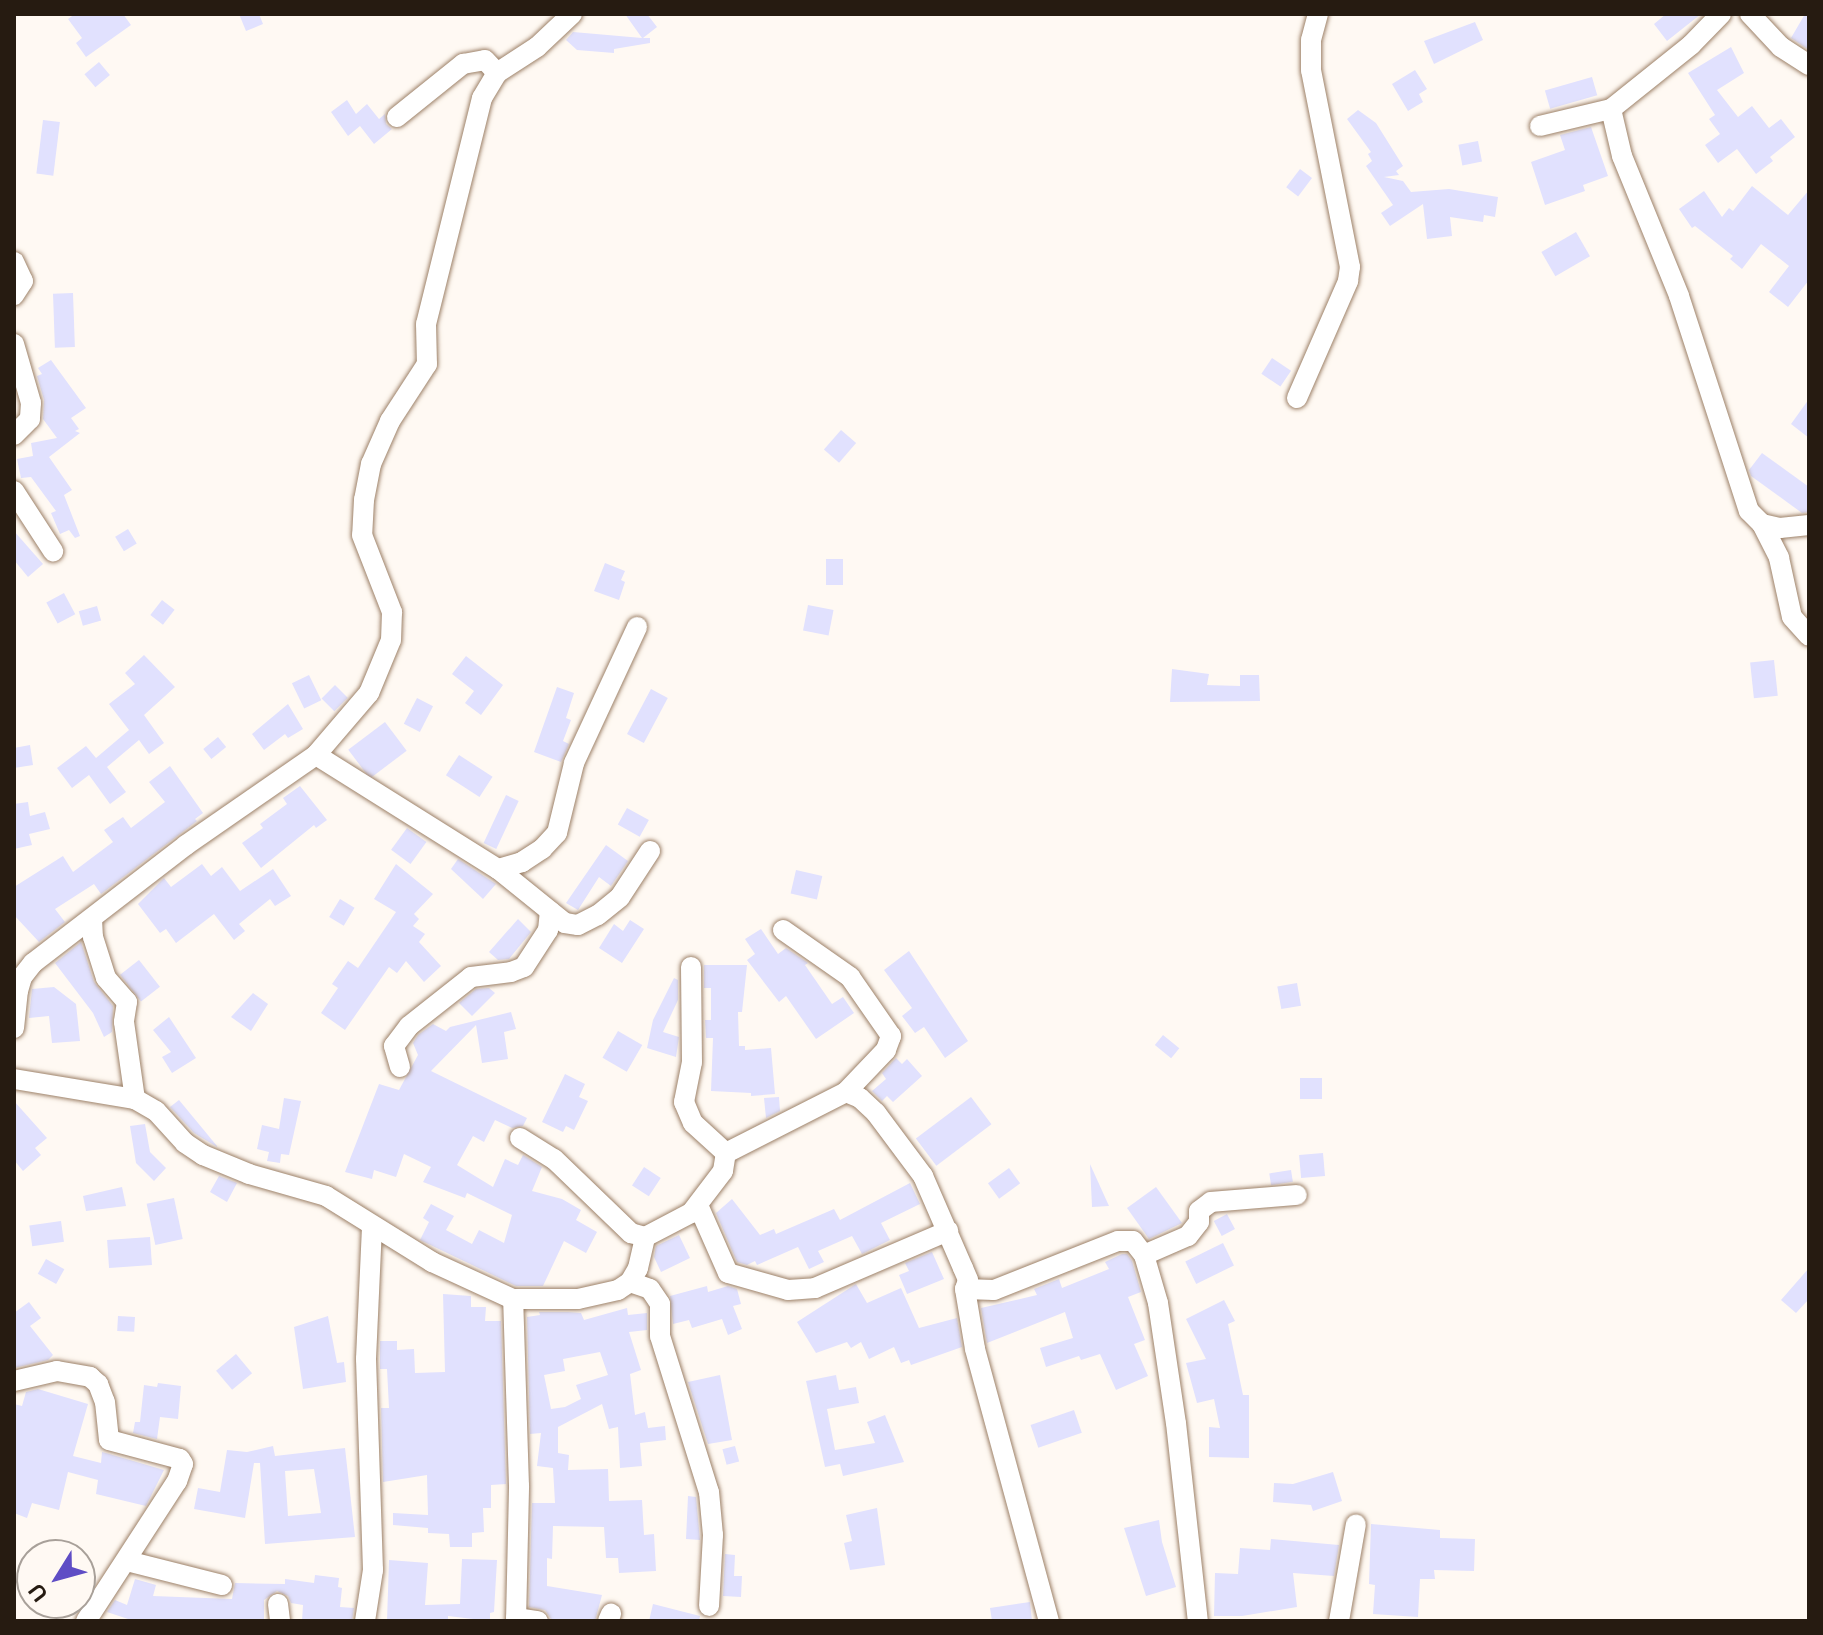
<!DOCTYPE html>
<style>
body{margin:0}
#map{position:relative;width:1823px;height:1635px;overflow:hidden;background:#fff9f3;font-family:Helvetica,sans-serif}
div>[style]{position:absolute}
[style*='--x']{left:calc(var(--x)*1px);top:calc(var(--y)*1px);width:calc(var(--w)*1px);rotate:calc(var(--a)*1deg)}
.building>*{inset:0;background:#e1e1fe;transform-origin:0 0}
.roads{filter:drop-shadow(0 0 2px #9d8168) drop-shadow(0 0 2px #9d8168)}
.minor>*{height:20px;margin:-10px;padding:0 10px;transform-origin:10px;border-radius:10px;background:#fff}
span{translate:-50% -50%;white-space:nowrap;text-align:center;line-height:1.15;-webkit-text-stroke:7px #fff9f3;paint-order:stroke}
.frame{position:absolute;inset:0;border:16px solid #261b11;pointer-events:none}
.north{position:absolute;left:16px;top:1539px;width:80px;height:80px;box-sizing:border-box;background:#fff9f3;border:2px solid #a8a099;border-radius:50%;rotate:233deg;font-size:22px;font-weight:700;line-height:32px;text-align:center;color:#261b11}
.north::after{content:'';display:block;margin:auto;width:28px;height:36px;background:#5f4dc5;clip-path:polygon(50% 0,100% 100%,50% 72%,0 100%)}
</style>
<div id="map">
<div class="building">
<div style="clip-path:polygon(75px 14px,123px 14px,131px 25px,86px 57px,76px 43px,82px 38px,68px 19px)"></div>
<div style="clip-path:polygon(239px 14px,259px 14px,263px 24px,246px 31px)"></div>
<div style="clip-path:polygon(625px 14px,647px 14px,657px 27px,643px 38px,650px 38px,650px 43px,614px 49px,614px 53px,577px 50px,566px 40px,573px 32px,642px 38px)"></div>
<div style="clip-path:polygon(1666px 14px,1701px 14px,1667px 41px,1654px 24px)"></div>
<div style="clip-path:polygon(1805px 14px,1809px 14px,1809px 50px,1791px 38px)"></div>
<div style="clip-path:polygon(1475px 22px,1483px 40px,1434px 64px,1424px 41px)"></div>
<div style="clip-path:polygon(1731px 47px,1744px 73px,1717px 90px,1738px 117px,1752px 106px,1769px 128px,1781px 119px,1795px 137px,1770px 157px,1773px 161px,1756px 174px,1737px 149px,1718px 163px,1705px 145px,1720px 134px,1709px 119px,1715px 115px,1688px 73px)"></div>
<div style="left:99px;top:62px;width:17px;height:19px;rotate:50deg"></div>
<div style="clip-path:polygon(1415px 70px,1427px 89px,1419px 94px,1423px 102px,1408px 111px,1392px 84px)"></div>
<div style="left:1592px;top:77px;width:19px;height:49px;rotate:74deg"></div>
<div style="clip-path:polygon(347px 100px,356px 114px,367px 104px,379px 119px,385px 114px,386px 124px,392px 129px,374px 144px,360px 126px,348px 136px,331px 112px)"></div>
<div style="clip-path:polygon(1358px 110px,1376px 123px,1403px 166px,1396px 171px,1399px 175px,1384px 177px,1403px 181px,1411px 192px,1449px 189px,1498px 197px,1495px 217px,1484px 215px,1483px 222px,1450px 217px,1452px 236px,1427px 239px,1423px 204px,1390px 226px,1381px 213px,1393px 205px,1366px 166px,1372px 161px,1368px 154px,1371px 152px,1347px 119px)"></div>
<div style="left:43px;top:120px;width:17px;height:54px;rotate:7deg"></div>
<div style="clip-path:polygon(1591px 127px,1608px 176px,1583px 185px,1585px 191px,1545px 205px,1531px 162px,1565px 150px,1560px 135px)"></div>
<div style="left:1478px;top:141px;width:21px;height:20px;rotate:79deg"></div>
<div style="left:1300px;top:169px;width:15px;height:23px;rotate:37deg"></div>
<div style="clip-path:polygon(1752px 186px,1788px 215px,1809px 190px,1809px 280px,1788px 307px,1769px 292px,1789px 266px,1761px 244px,1742px 269px,1730px 259px,1733px 256px,1695px 226px,1692px 228px,1679px 209px,1704px 191px,1722px 217px,1729px 208px,1733px 211px)"></div>
<div style="left:1576px;top:232px;width:28px;height:40px;rotate:60deg"></div>
<div style="left:73px;top:293px;width:54px;height:20px;rotate:88deg"></div>
<div style="left:1272px;top:358px;width:23px;height:19px;rotate:34deg"></div>
<div style="clip-path:polygon(51px 360px,86px 408px,71px 418px,79px 429px,75px 431px,80px 433px,49px 457px,72px 490px,64px 495px,80px 536px,75px 538px,69px 530px,60px 534px,51px 513px,56px 511px,31px 477px,21px 478px,17px 459px,33px 456px,31px 443px,57px 438px,43px 419px,44px 400px,37px 376px,42px 374px,38px 368px)"></div>
<div style="clip-path:polygon(1809px 399px,1809px 438px,1791px 424px)"></div>
<div style="left:841px;top:430px;width:20px;height:26px;rotate:41deg"></div>
<div style="clip-path:polygon(1762px 453px,1809px 487px,1809px 512px,1802px 513px,1751px 476px,1749px 470px)"></div>
<div style="left:128px;top:529px;width:17px;height:15px;rotate:59deg"></div>
<div style="clip-path:polygon(14px 531px,43px 564px,28px 577px,14px 560px)"></div>
<div style="left:826px;top:559px;width:17px;height:26px"></div>
<div style="clip-path:polygon(605px 563px,625px 571px,621px 580px,625px 582px,619px 600px,594px 591px)"></div>
<div style="left:64px;top:593px;width:24px;height:20px;rotate:62deg"></div>
<div style="left:162px;top:600px;width:16px;height:19px;rotate:38deg"></div>
<div style="left:808px;top:605px;width:26px;height:26px;rotate:11deg"></div>
<div style="left:97px;top:606px;width:15px;height:19px;rotate:74deg"></div>
<div style="clip-path:polygon(144px 655px,175px 687px,144px 715px,164px 743px,149px 754px,139px 740px,107px 767px,126px 792px,110px 804px,89px 775px,72px 788px,57px 768px,86px 746px,96px 758px,129px 730px,109px 704px,135px 684px,125px 673px)"></div>
<div style="clip-path:polygon(466px 656px,503px 685px,481px 715px,465px 703px,474px 691px,452px 674px)"></div>
<div style="left:1774px;top:660px;width:36px;height:24px;rotate:84deg"></div>
<div style="clip-path:polygon(1172px 669px,1209px 674px,1207px 685px,1240px 686px,1240px 675px,1259px 675px,1260px 701px,1170px 702px)"></div>
<div style="left:309px;top:675px;width:28px;height:19px;rotate:64deg"></div>
<div style="left:335px;top:685px;width:18px;height:19px;rotate:45deg"></div>
<div style="clip-path:polygon(557px 687px,574px 693px,566px 718px,571px 720px,563px 741px,569px 744px,561px 762px,534px 752px)"></div>
<div style="left:651px;top:689px;width:19px;height:51px;rotate:28deg"></div>
<div style="left:417px;top:698px;width:18px;height:29px;rotate:27deg"></div>
<div style="clip-path:polygon(288px 704px,303px 729px,288px 738px,285px 734px,264px 750px,252px 734px)"></div>
<div style="left:385px;top:722px;width:36px;height:46px;rotate:53deg"></div>
<div style="left:218px;top:737px;width:13px;height:19px;rotate:51deg"></div>
<div style="clip-path:polygon(30px 745px,33px 765px,14px 768px,14px 748px)"></div>
<div style="left:459px;top:755px;width:40px;height:24px;rotate:33deg"></div>
<div style="clip-path:polygon(170px 766px,203px 813px,195px 819px,197px 821px,101px 894px,94px 884px,55px 909px,65px 922px,39px 942px,14px 915px,14px 887px,63px 856px,73px 872px,113px 842px,104px 830px,123px 817px,131px 828px,165px 802px,149px 782px)"></div>
<div style="clip-path:polygon(300px 786px,327px 820px,316px 828px,314px 825px,261px 868px,242px 843px,263px 828px,260px 824px,287px 804px,283px 798px)"></div>
<div style="left:506px;top:795px;width:14px;height:53px;rotate:25deg"></div>
<div style="clip-path:polygon(28px 802px,30px 816px,45px 812px,50px 829px,29px 834px,32px 845px,14px 849px,14px 804px)"></div>
<div style="left:627px;top:808px;width:25px;height:19px;rotate:29deg"></div>
<div style="left:407px;top:828px;width:24px;height:27px;rotate:36deg"></div>
<div style="clip-path:polygon(606px 845px,628px 861px,611px 886px,599px 877px,578px 910px,566px 903px)"></div>
<div style="clip-path:polygon(458px 859px,496px 884px,483px 899px,451px 869px)"></div>
<div style="clip-path:polygon(202px 864px,211px 876px,222px 867px,240px 891px,273px 869px,291px 896px,275px 906px,270px 899px,239px 924px,245px 931px,234px 940px,214px 914px,176px 943px,166px 929px,160px 933px,138px 904px,164px 878px,171px 887px)"></div>
<div style="clip-path:polygon(396px 864px,433px 894px,414px 914px,419px 919px,413px 926px,425px 934px,419px 942px,441px 966px,424px 982px,406px 961px,397px 973px,389px 967px,345px 1030px,321px 1013px,338px 988px,332px 984px,348px 961px,358px 968px,396px 912px,374px 899px)"></div>
<div style="left:796px;top:870px;width:27px;height:24px;rotate:13deg"></div>
<div style="left:340px;top:899px;width:17px;height:21px;rotate:31deg"></div>
<div style="clip-path:polygon(518px 919px,531px 932px,509px 959px,498px 960px,489px 952px)"></div>
<div style="clip-path:polygon(630px 920px,644px 929px,622px 963px,599px 948px,614px 924px,623px 931px)"></div>
<div style="clip-path:polygon(761px 929px,778px 954px,786px 948px,808px 963px,805px 965px,832px 1004px,843px 997px,854px 1013px,816px 1039px,786px 996px,779px 1002px,747px 960px,755px 954px,745px 939px)"></div>
<div style="clip-path:polygon(81px 942px,94px 982px,113px 1006px,112px 1032px,104px 1037px,93px 1013px,55px 963px)"></div>
<div style="clip-path:polygon(909px 951px,968px 1041px,945px 1058px,924px 1027px,915px 1033px,902px 1016px,912px 1008px,884px 970px)"></div>
<div style="left:139px;top:960px;width:34px;height:24px;rotate:52deg"></div>
<div style="clip-path:polygon(704px 965px,747px 965px,742px 1012px,738px 1012px,739px 1046px,745px 1046px,745px 1050px,771px 1048px,775px 1094px,751px 1096px,751px 1093px,711px 1091px,713px 1038px,706px 1038px,705px 1020px,711px 1020px,711px 988px,704px 988px)"></div>
<div style="clip-path:polygon(674px 978px,678px 980px,678px 1000px,663px 1032px,679px 1037px,676px 1057px,647px 1048px,653px 1020px)"></div>
<div style="left:1297px;top:983px;width:23px;height:20px;rotate:80deg"></div>
<div style="clip-path:polygon(54px 987px,76px 1004px,80px 1041px,52px 1043px,49px 1016px,29px 1018px,32px 989px)"></div>
<div style="clip-path:polygon(489px 988px,495px 993px,472px 1016px,459px 1003px,476px 989px)"></div>
<div style="clip-path:polygon(253px 993px,268px 1004px,251px 1031px,231px 1017px)"></div>
<div style="clip-path:polygon(511px 1012px,516px 1029px,504px 1032px,508px 1059px,482px 1063px,476px 1025px,431px 1071px,527px 1118px,523px 1126px,512px 1128px,495px 1120px,484px 1142px,473px 1136px,457px 1165px,493px 1187px,505px 1159px,518px 1165px,523px 1155px,542px 1167px,532px 1191px,562px 1199px,581px 1210px,576px 1220px,597px 1232px,586px 1253px,564px 1241px,543px 1286px,516px 1286px,420px 1240px,429px 1222px,423px 1218px,431px 1204px,454px 1216px,446px 1230px,472px 1244px,479px 1230px,504px 1243px,512px 1215px,467px 1193px,465px 1198px,423px 1182px,431px 1167px,404px 1154px,396px 1177px,374px 1170px,372px 1179px,345px 1172px,379px 1084px,399px 1090px,418px 1055px,413px 1043px,418px 1035px,433px 1024px,446px 1031px,450px 1027px)"></div>
<div style="clip-path:polygon(169px 1017px,196px 1058px,172px 1073px,162px 1057px,171px 1052px,153px 1030px)"></div>
<div style="left:618px;top:1031px;width:28px;height:31px;rotate:30deg"></div>
<div style="left:1163px;top:1035px;width:21px;height:13px;rotate:39deg"></div>
<div style="clip-path:polygon(896px 1058px,902px 1064px,907px 1059px,922px 1076px,893px 1102px,887px 1096px,882px 1101px,872px 1091px,886px 1079px,882px 1073px)"></div>
<div style="clip-path:polygon(565px 1074px,585px 1084px,579px 1097px,588px 1101px,574px 1130px,566px 1126px,563px 1132px,542px 1122px)"></div>
<div style="left:1300px;top:1078px;width:22px;height:21px"></div>
<div style="clip-path:polygon(779px 1097px,780px 1111px,766px 1118px,764px 1098px)"></div>
<div style="left:971px;top:1097px;width:34px;height:69px;rotate:53deg"></div>
<div style="clip-path:polygon(284px 1098px,301px 1101px,289px 1155px,281px 1154px,280px 1163px,267px 1161px,269px 1152px,257px 1149px,262px 1125px,279px 1129px)"></div>
<div style="clip-path:polygon(179px 1100px,217px 1146px,217px 1147px,194px 1133px,170px 1107px)"></div>
<div style="clip-path:polygon(14px 1101px,47px 1138px,35px 1148px,41px 1155px,23px 1171px,14px 1160px)"></div>
<div style="clip-path:polygon(145px 1124px,150px 1152px,166px 1168px,154px 1181px,136px 1163px,130px 1126px)"></div>
<div style="left:1323px;top:1153px;width:23px;height:24px;rotate:85deg"></div>
<div style="clip-path:polygon(1090px 1164px,1109px 1206px,1092px 1207px)"></div>
<div style="left:644px;top:1167px;width:20px;height:22px;rotate:33deg"></div>
<div style="left:1009px;top:1168px;width:19px;height:26px;rotate:54deg"></div>
<div style="left:1291px;top:1170px;width:12px;height:22px;rotate:81deg"></div>
<div style="clip-path:polygon(219px 1176px,237px 1183px,227px 1202px,210px 1192px)"></div>
<div style="clip-path:polygon(910px 1183px,920px 1204px,881px 1223px,890px 1240px,862px 1254px,852px 1236px,818px 1251px,824px 1262px,809px 1269px,798px 1247px,757px 1265px,755px 1261px,747px 1265px,737px 1262px,716px 1213px,732px 1199px,760px 1235px,774px 1229px,776px 1234px,834px 1209px,840px 1220px)"></div>
<div style="clip-path:polygon(122px 1187px,126px 1206px,86px 1211px,83px 1196px)"></div>
<div style="clip-path:polygon(1156px 1187px,1182px 1223px,1149px 1239px,1127px 1208px)"></div>
<div style="left:174px;top:1198px;width:42px;height:28px;rotate:78deg"></div>
<div style="left:1227px;top:1214px;width:17px;height:15px;rotate:62deg"></div>
<div style="left:61px;top:1221px;width:21px;height:32px;rotate:82deg"></div>
<div style="clip-path:polygon(679px 1235px,690px 1258px,661px 1272px,654px 1257px,656px 1246px)"></div>
<div style="left:150px;top:1237px;width:28px;height:43px;rotate:86deg"></div>
<div style="left:1223px;top:1243px;width:25px;height:42px;rotate:64deg"></div>
<div style="clip-path:polygon(932px 1252px,944px 1279px,907px 1294px,899px 1275px,909px 1271px,905px 1263px)"></div>
<div style="clip-path:polygon(1122px 1254px,1127px 1254px,1132px 1261px,1141px 1292px,1128px 1297px,1145px 1340px,1134px 1344px,1148px 1376px,1116px 1390px,1100px 1354px,1081px 1360px,1079px 1356px,1046px 1367px,1040px 1348px,1073px 1338px,1065px 1312px,987px 1343px,981px 1308px,1037px 1295px,1034px 1289px,1059px 1279px,1062px 1288px,1109px 1269px,1105px 1262px)"></div>
<div style="left:46px;top:1259px;width:21px;height:17px;rotate:29deg"></div>
<div style="clip-path:polygon(1809px 1268px,1809px 1299px,1796px 1313px,1781px 1300px)"></div>
<div style="clip-path:polygon(856px 1284px,867px 1303px,901px 1288px,919px 1328px,957px 1318px,962px 1347px,911px 1365px,909px 1360px,901px 1363px,894px 1347px,869px 1359px,861px 1342px,851px 1348px,847px 1342px,816px 1353px,797px 1322px)"></div>
<div style="clip-path:polygon(707px 1286px,708px 1292px,728px 1286px,737px 1289px,741px 1304px,733px 1306px,742px 1329px,728px 1335px,722px 1319px,692px 1328px,689px 1320px,673px 1324px,670px 1296px)"></div>
<div style="clip-path:polygon(443px 1294px,471px 1296px,471px 1307px,486px 1307px,485px 1321px,501px 1321px,506px 1484px,491px 1485px,491px 1508px,483px 1508px,484px 1532px,472px 1533px,472px 1547px,450px 1547px,449px 1534px,428px 1533px,428px 1528px,393px 1525px,393px 1513px,428px 1515px,427px 1475px,383px 1482px,381px 1408px,389px 1408px,387px 1369px,380px 1369px,380px 1341px,397px 1341px,397px 1350px,414px 1349px,415px 1373px,445px 1372px)"></div>
<div style="clip-path:polygon(1224px 1300px,1235px 1321px,1228px 1324px,1243px 1395px,1249px 1395px,1249px 1458px,1209px 1457px,1209px 1427px,1220px 1428px,1214px 1399px,1197px 1403px,1186px 1363px,1206px 1359px,1186px 1319px)"></div>
<div style="clip-path:polygon(29px 1302px,41px 1318px,30px 1326px,53px 1355px,48px 1360px,14px 1368px,14px 1313px)"></div>
<div style="clip-path:polygon(evenodd,627px 1308px,628px 1315px,647px 1313px,647px 1330px,629px 1332px,641px 1370px,630px 1374px,635px 1415px,645px 1412px,648px 1428px,665px 1426px,666px 1440px,640px 1443px,642px 1466px,620px 1468px,618px 1427px,609px 1429px,602px 1404px,558px 1427px,558px 1453px,569px 1455px,568px 1470px,608px 1469px,609px 1501px,642px 1500px,644px 1535px,654px 1534px,656px 1571px,619px 1573px,618px 1558px,606px 1558px,604px 1527px,553px 1526px,552px 1559px,547px 1558px,547px 1586px,602px 1595px,595px 1621px,551px 1619px,545px 1610px,529px 1607px,532px 1503px,555px 1503px,553px 1468px,537px 1466px,541px 1433px,530px 1434px,527px 1317px,540px 1315px,539px 1312px,568px 1312px,581px 1313px,584px 1320px,627px 1308px,600px 1352px,608px 1375px,576px 1385px,581px 1399px,565px 1407px,551px 1409px,544px 1375px,565px 1371px,563px 1359px,600px 1352px)"></div>
<div style="left:118px;top:1316px;width:17px;height:15px;rotate:3deg"></div>
<div style="clip-path:polygon(328px 1316px,337px 1363px,344px 1362px,346px 1382px,303px 1389px,294px 1327px)"></div>
<div style="left:236px;top:1354px;width:25px;height:26px;rotate:50deg"></div>
<div style="clip-path:polygon(720px 1375px,732px 1440px,708px 1444px,688px 1382px)"></div>
<div style="clip-path:polygon(836px 1375px,839px 1390px,856px 1387px,859px 1403px,827px 1409px,835px 1450px,875px 1443px,867px 1422px,885px 1415px,904px 1462px,843px 1476px,840px 1464px,825px 1467px,806px 1381px)"></div>
<div style="clip-path:polygon(158px 1383px,181px 1386px,178px 1419px,160px 1417px,157px 1439px,133px 1433px,135px 1422px,140px 1422px,144px 1385px,157px 1387px)"></div>
<div style="clip-path:polygon(38px 1389px,88px 1404px,73px 1456px,101px 1463px,102px 1452px,106px 1453px,164px 1470px,146px 1506px,96px 1494px,98px 1480px,68px 1472px,59px 1510px,32px 1503px,27px 1518px,14px 1513px,14px 1404px,22px 1406px,26px 1392px)"></div>
<div style="left:1074px;top:1410px;width:24px;height:46px;rotate:71deg"></div>
<div style="clip-path:polygon(evenodd,273px 1446px,275px 1456px,345px 1448px,355px 1537px,265px 1544px,260px 1463px,254px 1463px,245px 1518px,194px 1509px,198px 1488px,220px 1492px,227px 1450px,247px 1452px,273px 1446px,314px 1469px,321px 1513px,288px 1516px,285px 1471px,314px 1469px)"></div>
<div style="left:735px;top:1446px;width:16px;height:13px;rotate:75deg"></div>
<div style="clip-path:polygon(1333px 1472px,1342px 1501px,1313px 1511px,1311px 1505px,1273px 1502px,1274px 1483px,1293px 1484px)"></div>
<div style="clip-path:polygon(688px 1496px,696px 1497px,700px 1540px,686px 1539px)"></div>
<div style="clip-path:polygon(877px 1508px,885px 1565px,850px 1570px,844px 1543px,852px 1541px,846px 1515px)"></div>
<div style="clip-path:polygon(1159px 1520px,1162px 1542px,1176px 1587px,1146px 1596px,1124px 1528px)"></div>
<div style="clip-path:polygon(1371px 1524px,1440px 1530px,1440px 1538px,1475px 1539px,1474px 1571px,1434px 1570px,1435px 1579px,1420px 1579px,1418px 1617px,1373px 1614px,1375px 1585px,1369px 1584px)"></div>
<div style="clip-path:polygon(1271px 1539px,1339px 1545px,1334px 1576px,1293px 1573px,1297px 1607px,1242px 1616px,1214px 1616px,1215px 1573px,1238px 1574px,1240px 1548px,1270px 1550px)"></div>
<div style="clip-path:polygon(725px 1554px,735px 1555px,734px 1576px,742px 1576px,741px 1597px,723px 1596px)"></div>
<div style="clip-path:polygon(462px 1559px,497px 1560px,494px 1612px,490px 1613px,490px 1621px,448px 1616px,448px 1621px,387px 1621px,389px 1560px,428px 1563px,425px 1605px,460px 1604px)"></div>
<div style="clip-path:polygon(315px 1575px,339px 1578px,338px 1587px,342px 1588px,340px 1607px,354px 1608px,352px 1621px,302px 1621px,303px 1605px,291px 1603px,288px 1596px,277px 1591px,264px 1600px,264px 1621px,134px 1621px,107px 1612px,115px 1600px,127px 1605px,135px 1579px,156px 1585px,153px 1596px,232px 1599px,235px 1583px,285px 1584px,285px 1579px,314px 1583px)"></div>
<div style="clip-path:polygon(1030px 1602px,1032px 1621px,992px 1621px,990px 1608px)"></div>
<div style="clip-path:polygon(653px 1604px,700px 1616px,699px 1621px,649px 1621px)"></div>
</div>
<div class="roads">
<div class="minor">
<div style="--x:572;--y:14;--w:48;--a:136.7"></div>
<div style="--x:537;--y:47;--w:48;--a:147"></div>
<div style="--x:497;--y:73;--w:29;--a:121"></div>
<div style="--x:482;--y:98;--w:233;--a:103.9"></div>
<div style="--x:426;--y:324;--w:40;--a:88.6"></div>
<div style="--x:427;--y:364;--w:68;--a:123"></div>
<div style="--x:390;--y:421;--w:47;--a:113.8"></div>
<div style="--x:371;--y:464;--w:37;--a:101"></div>
<div style="--x:364;--y:500;--w:35;--a:93"></div>
<div style="--x:362;--y:535;--w:83;--a:68.7"></div>
<div style="--x:392;--y:612;--w:28;--a:92"></div>
<div style="--x:391;--y:640;--w:57;--a:112.5"></div>
<div style="--x:369;--y:693;--w:82;--a:130.5"></div>
<div style="--x:316;--y:755;--w:215;--a:32.1"></div>
<div style="--x:498;--y:869;--w:86;--a:38.9"></div>
<div style="--x:565;--y:923;--w:13;--a:9"></div>
<div style="--x:578;--y:925;--w:22;--a:-27"></div>
<div style="--x:598;--y:915;--w:28;--a:-39"></div>
<div style="--x:620;--y:897;--w:55;--a:-56.9"></div>
<div style="--x:1721;--y:14;--w:43;--a:134.1"></div>
<div style="--x:1691;--y:45;--w:102;--a:141.3"></div>
<div style="--x:1611;--y:109;--w:48;--a:76.8"></div>
<div style="--x:1622;--y:156;--w:151;--a:67.8"></div>
<div style="--x:1679;--y:296;--w:226;--a:72"></div>
<div style="--x:1749;--y:511;--w:18;--a:45"></div>
<div style="--x:1762;--y:524;--w:18;--a:13"></div>
<div style="--x:1780;--y:528;--w:29;--a:-6"></div>
<div style="--x:1750;--y:14;--w:45;--a:46.8"></div>
<div style="--x:1781;--y:47;--w:33;--a:33"></div>
<div style="--x:397;--y:117;--w:85;--a:-38.8"></div>
<div style="--x:463;--y:64;--w:22;--a:-10"></div>
<div style="--x:485;--y:60;--w:18;--a:47"></div>
<div style="--x:1540;--y:126;--w:73;--a:-13.5"></div>
<div style="--x:14;--y:262;--w:21;--a:65"></div>
<div style="--x:23;--y:281;--w:17;--a:123"></div>
<div style="--x:14;--y:344;--w:61;--a:73.9"></div>
<div style="--x:31;--y:403;--w:16;--a:94"></div>
<div style="--x:30;--y:419;--w:23;--a:135"></div>
<div style="--x:1297;--y:398;--w:128;--a:-66.4"></div>
<div style="--x:1348;--y:281;--w:14;--a:-82"></div>
<div style="--x:1350;--y:267;--w:201;--a:-101.2"></div>
<div style="--x:1311;--y:70;--w:30;--a:-90"></div>
<div style="--x:1311;--y:40;--w:27;--a:-75"></div>
<div style="--x:14;--y:491;--w:72;--a:57"></div>
<div style="--x:1762;--y:524;--w:38;--a:63"></div>
<div style="--x:1779;--y:558;--w:60;--a:77.6"></div>
<div style="--x:1792;--y:617;--w:25;--a:48"></div>
<div style="--x:498;--y:869;--w:25;--a:-16"></div>
<div style="--x:522;--y:862;--w:24;--a:-33"></div>
<div style="--x:542;--y:849;--w:22;--a:-47"></div>
<div style="--x:557;--y:833;--w:72;--a:-76.3"></div>
<div style="--x:574;--y:763;--w:150;--a:-65.1"></div>
<div style="--x:92;--y:919;--w:18;--a:87"></div>
<div style="--x:93;--y:937;--w:43;--a:72.4"></div>
<div style="--x:106;--y:978;--w:32;--a:49"></div>
<div style="--x:127;--y:1002;--w:20;--a:99"></div>
<div style="--x:124;--y:1022;--w:78;--a:81.9"></div>
<div style="--x:783;--y:930;--w:82;--a:35"></div>
<div style="--x:850;--y:977;--w:72;--a:55.2"></div>
<div style="--x:891;--y:1036;--w:15;--a:110"></div>
<div style="--x:886;--y:1050;--w:58;--a:133.6"></div>
<div style="--x:691;--y:967;--w:95;--a:89.4"></div>
<div style="--x:692;--y:1062;--w:41;--a:101.3"></div>
<div style="--x:684;--y:1102;--w:23;--a:67"></div>
<div style="--x:693;--y:1123;--w:45;--a:42.3"></div>
<div style="--x:14;--y:1028;--w:37;--a:-84"></div>
<div style="--x:18;--y:991;--w:15;--a:-74"></div>
<div style="--x:22;--y:977;--w:18;--a:-52"></div>
<div style="--x:33;--y:963;--w:193;--a:-37.6"></div>
<div style="--x:186;--y:845;--w:158;--a:-34.7"></div>
<div style="--x:400;--y:1067;--w:22;--a:-106"></div>
<div style="--x:394;--y:1046;--w:25;--a:-53"></div>
<div style="--x:409;--y:1026;--w:79;--a:-38.3"></div>
<div style="--x:471;--y:977;--w:40;--a:-7.1"></div>
<div style="--x:511;--y:972;--w:14;--a:-21"></div>
<div style="--x:524;--y:967;--w:44;--a:-57"></div>
<div style="--x:548;--y:930;--w:19;--a:-84"></div>
<div style="--x:14;--y:1079;--w:123;--a:9.4"></div>
<div style="--x:135;--y:1099;--w:24;--a:30"></div>
<div style="--x:156;--y:1111;--w:43;--a:47.8"></div>
<div style="--x:185;--y:1143;--w:22;--a:34"></div>
<div style="--x:203;--y:1155;--w:50;--a:22.4"></div>
<div style="--x:249;--y:1174;--w:80;--a:15.9"></div>
<div style="--x:326;--y:1196;--w:125;--a:31.9"></div>
<div style="--x:432;--y:1262;--w:89;--a:24.6"></div>
<div style="--x:520;--y:1138;--w:40;--a:32"></div>
<div style="--x:554;--y:1159;--w:107;--a:43.9"></div>
<div style="--x:631;--y:1233;--w:15;--a:16"></div>
<div style="--x:645;--y:1237;--w:52;--a:-27.6"></div>
<div style="--x:691;--y:1213;--w:53;--a:-52.7"></div>
<div style="--x:723;--y:1171;--w:18;--a:-81"></div>
<div style="--x:726;--y:1153;--w:135;--a:-26.9"></div>
<div style="--x:846;--y:1092;--w:15;--a:23"></div>
<div style="--x:860;--y:1098;--w:22;--a:43"></div>
<div style="--x:876;--y:1113;--w:79;--a:53.3"></div>
<div style="--x:923;--y:1176;--w:100;--a:66.5"></div>
<div style="--x:963;--y:1268;--w:13;--a:67"></div>
<div style="--x:968;--y:1280;--w:9;--a:108"></div>
<div style="--x:965;--y:1289;--w:29;--a:2"></div>
<div style="--x:994;--y:1290;--w:133;--a:-21.6"></div>
<div style="--x:1118;--y:1241;--w:15;--a:0"></div>
<div style="--x:1133;--y:1241;--w:18;--a:52"></div>
<div style="--x:1144;--y:1255;--w:50;--a:73.7"></div>
<div style="--x:1158;--y:1303;--w:121;--a:81.5"></div>
<div style="--x:1176;--y:1423;--w:199;--a:83.7"></div>
<div style="--x:698;--y:1205;--w:74;--a:66.2"></div>
<div style="--x:728;--y:1273;--w:62;--a:15.8"></div>
<div style="--x:788;--y:1290;--w:27;--a:-4"></div>
<div style="--x:815;--y:1288;--w:145;--a:-23.2"></div>
<div style="--x:1144;--y:1255;--w:48;--a:-23.4"></div>
<div style="--x:1188;--y:1236;--w:18;--a:-52"></div>
<div style="--x:1199;--y:1222;--w:11;--a:-90"></div>
<div style="--x:1199;--y:1211;--w:15;--a:-37"></div>
<div style="--x:1211;--y:1202;--w:86;--a:-4.7"></div>
<div style="--x:630;--y:1282;--w:21;--a:19"></div>
<div style="--x:650;--y:1289;--w:18;--a:56"></div>
<div style="--x:660;--y:1304;--w:32;--a:90"></div>
<div style="--x:660;--y:1336;--w:164;--a:72.6"></div>
<div style="--x:709;--y:1492;--w:43;--a:84.7"></div>
<div style="--x:713;--y:1535;--w:71;--a:93.2"></div>
<div style="--x:965;--y:1289;--w:61;--a:80.5"></div>
<div style="--x:975;--y:1349;--w:282;--a:74.8"></div>
<div style="--x:14;--y:1381;--w:44;--a:-13.1"></div>
<div style="--x:57;--y:1371;--w:34;--a:10"></div>
<div style="--x:90;--y:1377;--w:11;--a:41"></div>
<div style="--x:98;--y:1384;--w:19;--a:69"></div>
<div style="--x:105;--y:1402;--w:38;--a:84"></div>
<div style="--x:109;--y:1440;--w:73;--a:15"></div>
<div style="--x:180;--y:1459;--w:6;--a:59"></div>
<div style="--x:183;--y:1464;--w:18;--a:109"></div>
<div style="--x:177;--y:1481;--w:167;--a:123"></div>
<div style="--x:127;--y:1561;--w:98;--a:14.2"></div>
<div style="--x:278;--y:1604;--w:17;--a:83"></div>
<div style="--x:516;--y:1618;--w:22;--a:8"></div>
<div style="--x:365;--y:1621;--w:52;--a:-81.1"></div>
<div style="--x:373;--y:1570;--w:211;--a:-91.9"></div>
<div style="--x:366;--y:1359;--w:132;--a:-87.4"></div>
<div style="--x:516;--y:1621;--w:135;--a:-88.7"></div>
<div style="--x:519;--y:1486;--w:187;--a:-91.8"></div>
<div style="--x:513;--y:1299;--w:65;--a:0"></div>
<div style="--x:578;--y:1299;--w:41;--a:-12.7"></div>
<div style="--x:618;--y:1290;--w:14;--a:-34"></div>
<div style="--x:630;--y:1282;--w:16;--a:-60"></div>
<div style="--x:638;--y:1268;--w:32;--a:-77"></div>
<div style="--x:608;--y:1621;--w:8;--a:-67"></div>
<div style="--x:1339;--y:1621;--w:98;--a:-80.1"></div>
</div>
</div>
<div class="frame"></div>
<div class="north">U</div>
</div>
